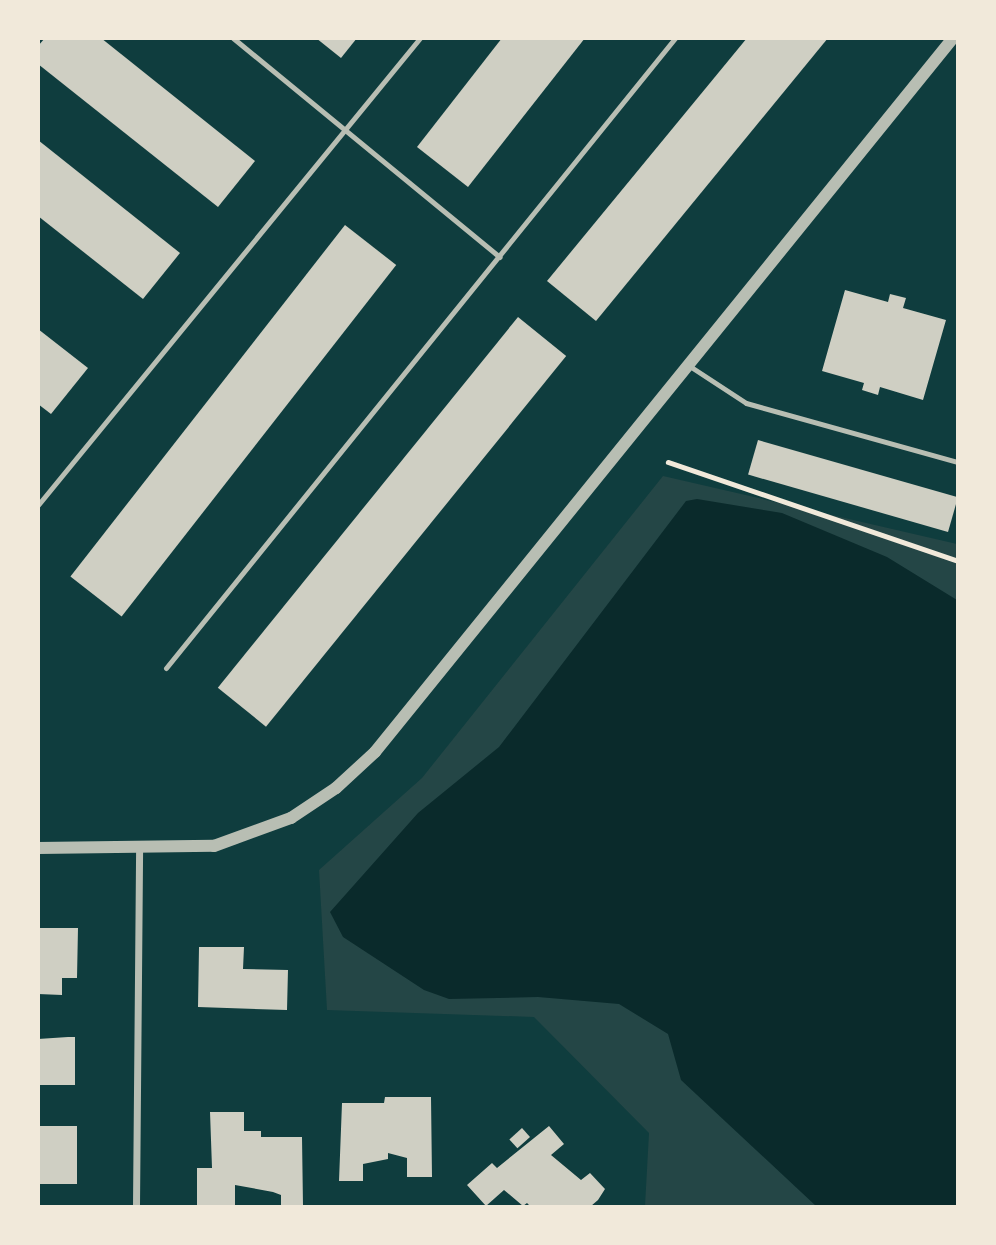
<!DOCTYPE html>
<style>
body{margin:0}
#map{position:relative;width:996px;height:1245px;overflow:hidden;background:#0f3d3e;font-family:Lato,sans-serif}
div>[style]{position:absolute}
[style*='--x']{left:calc(var(--x)*1px);top:calc(var(--y)*1px);width:calc(var(--w)*1px);rotate:calc(var(--a)*1deg)}
.green>*{inset:0;background:#244646}
.water>*{inset:0;background:#0a2a2b}
.building>*{inset:0;background:#cfcfc3;transform-origin:0 0}
.path>*{height:4.5px;margin:-2.25px;padding:0 2.25px;transform-origin:2.25px;border-radius:2.25px;background:#f1e9da}
.service>*{height:5px;margin:-2.5px;padding:0 2.5px;transform-origin:2.5px;border-radius:2.5px;background:#b8beb3}
.minor>*{height:7px;margin:-3.5px;padding:0 3.5px;transform-origin:3.5px;border-radius:3.5px;background:#b8beb3}
.tertiary>*{height:12px;margin:-6px;padding:0 6px;transform-origin:6px;border-radius:6px;background:#b8beb3}
span{translate:-50% -50%;white-space:nowrap;text-align:center;line-height:1.15;-webkit-text-stroke:7px #f1e9da;paint-order:stroke}
.frame{position:absolute;inset:0;border:40px solid #f1e9da;pointer-events:none}
</style>
<div id="map">
<div class="green">
<div style="clip-path:polygon(663px 476px,957px 544px,957px 1206px,645px 1206px,649px 1133px,534px 1017px,327px 1010px,319px 870px,422px 778px)"></div>
</div>
<div class="water">
<div style="clip-path:polygon(697px 499px,782px 513px,887px 557px,957px 600px,957px 1206px,816px 1206px,681px 1080px,668px 1034px,619px 1004px,538px 997px,449px 999px,424px 990px,343px 937px,330px 912px,418px 813px,499px 747px,686px 501px)"></div>
</div>
<div class="building">
<div style="clip-path:polygon(45px 38px,101px 38px,255px 161px,218px 207px,38px 64px,38px 46px)"></div>
<div style="clip-path:polygon(316px 38px,357px 38px,341px 58px)"></div>
<div style="clip-path:polygon(502px 38px,585px 38px,468px 187px,417px 147px)"></div>
<div style="clip-path:polygon(747px 38px,828px 38px,596px 321px,547px 281px)"></div>
<div style="clip-path:polygon(38px 140px,180px 253px,143px 299px,38px 216px)"></div>
<div style="left:345px;top:225px;width:65px;height:446px;rotate:38deg"></div>
<div style="clip-path:polygon(845px 290px,888px 302px,890px 294px,906px 298px,903px 308px,946px 320px,923px 400px,880px 387px,878px 395px,862px 390px,864px 383px,822px 371px)"></div>
<div style="left:518px;top:317px;width:62px;height:477px;rotate:39deg"></div>
<div style="clip-path:polygon(38px 329px,88px 368px,51px 414px,38px 404px)"></div>
<div style="left:758px;top:440px;width:208px;height:36px;rotate:16deg"></div>
<div style="clip-path:polygon(38px 928px,78px 928px,77px 978px,62px 978px,62px 995px,38px 994px)"></div>
<div style="clip-path:polygon(199px 947px,244px 947px,243px 969px,288px 970px,287px 1010px,198px 1007px)"></div>
<div style="clip-path:polygon(68px 1037px,75px 1037px,75px 1085px,38px 1085px,38px 1039px)"></div>
<div style="clip-path:polygon(385px 1097px,431px 1097px,432px 1177px,407px 1177px,407px 1158px,388px 1153px,388px 1159px,363px 1164px,363px 1181px,339px 1181px,342px 1103px,384px 1103px)"></div>
<div style="clip-path:polygon(210px 1112px,244px 1112px,244px 1131px,261px 1131px,261px 1137px,302px 1137px,303px 1206px,281px 1206px,281px 1195px,273px 1192px,235px 1185px,235px 1206px,197px 1206px,197px 1168px,212px 1168px)"></div>
<div style="left:38px;top:1126px;width:39px;height:58px"></div>
<div style="clip-path:polygon(549px 1126px,564px 1144px,551px 1155px,581px 1180px,590px 1173px,605px 1189px,598px 1200px,591px 1206px,530px 1206px,527px 1203px,523px 1206px,504px 1190px,486px 1206px,467px 1185px,492px 1163px,497px 1168px)"></div>
<div style="left:522px;top:1128px;width:12px;height:17px;rotate:48deg"></div>
</div>
<div class="path">
<div style="--x:668;--y:462;--w:306;--a:18.8"></div>
</div>
<div class="service">
<div style="--x:233;--y:38;--w:345;--a:39.4"></div>
<div style="--x:688;--y:365;--w:69;--a:33.2"></div>
<div style="--x:746;--y:403;--w:220;--a:15.6"></div>
<div style="--x:38;--y:505;--w:603;--a:-50.72"></div>
<div style="--x:166;--y:668;--w:810;--a:-51.06"></div>
</div>
<div class="minor">
<div style="--x:136;--y:1206;--w:357;--a:-89.5"></div>
</div>
<div class="tertiary">
<div style="--x:38;--y:848;--w:176;--a:-0.7"></div>
<div style="--x:214;--y:846;--w:82;--a:-20"></div>
<div style="--x:291;--y:818;--w:54;--a:-33.7"></div>
<div style="--x:336;--y:788;--w:53;--a:-42.7"></div>
<div style="--x:375;--y:752;--w:919;--a:-51.01"></div>
</div>
<div class="frame"></div>
</div>
